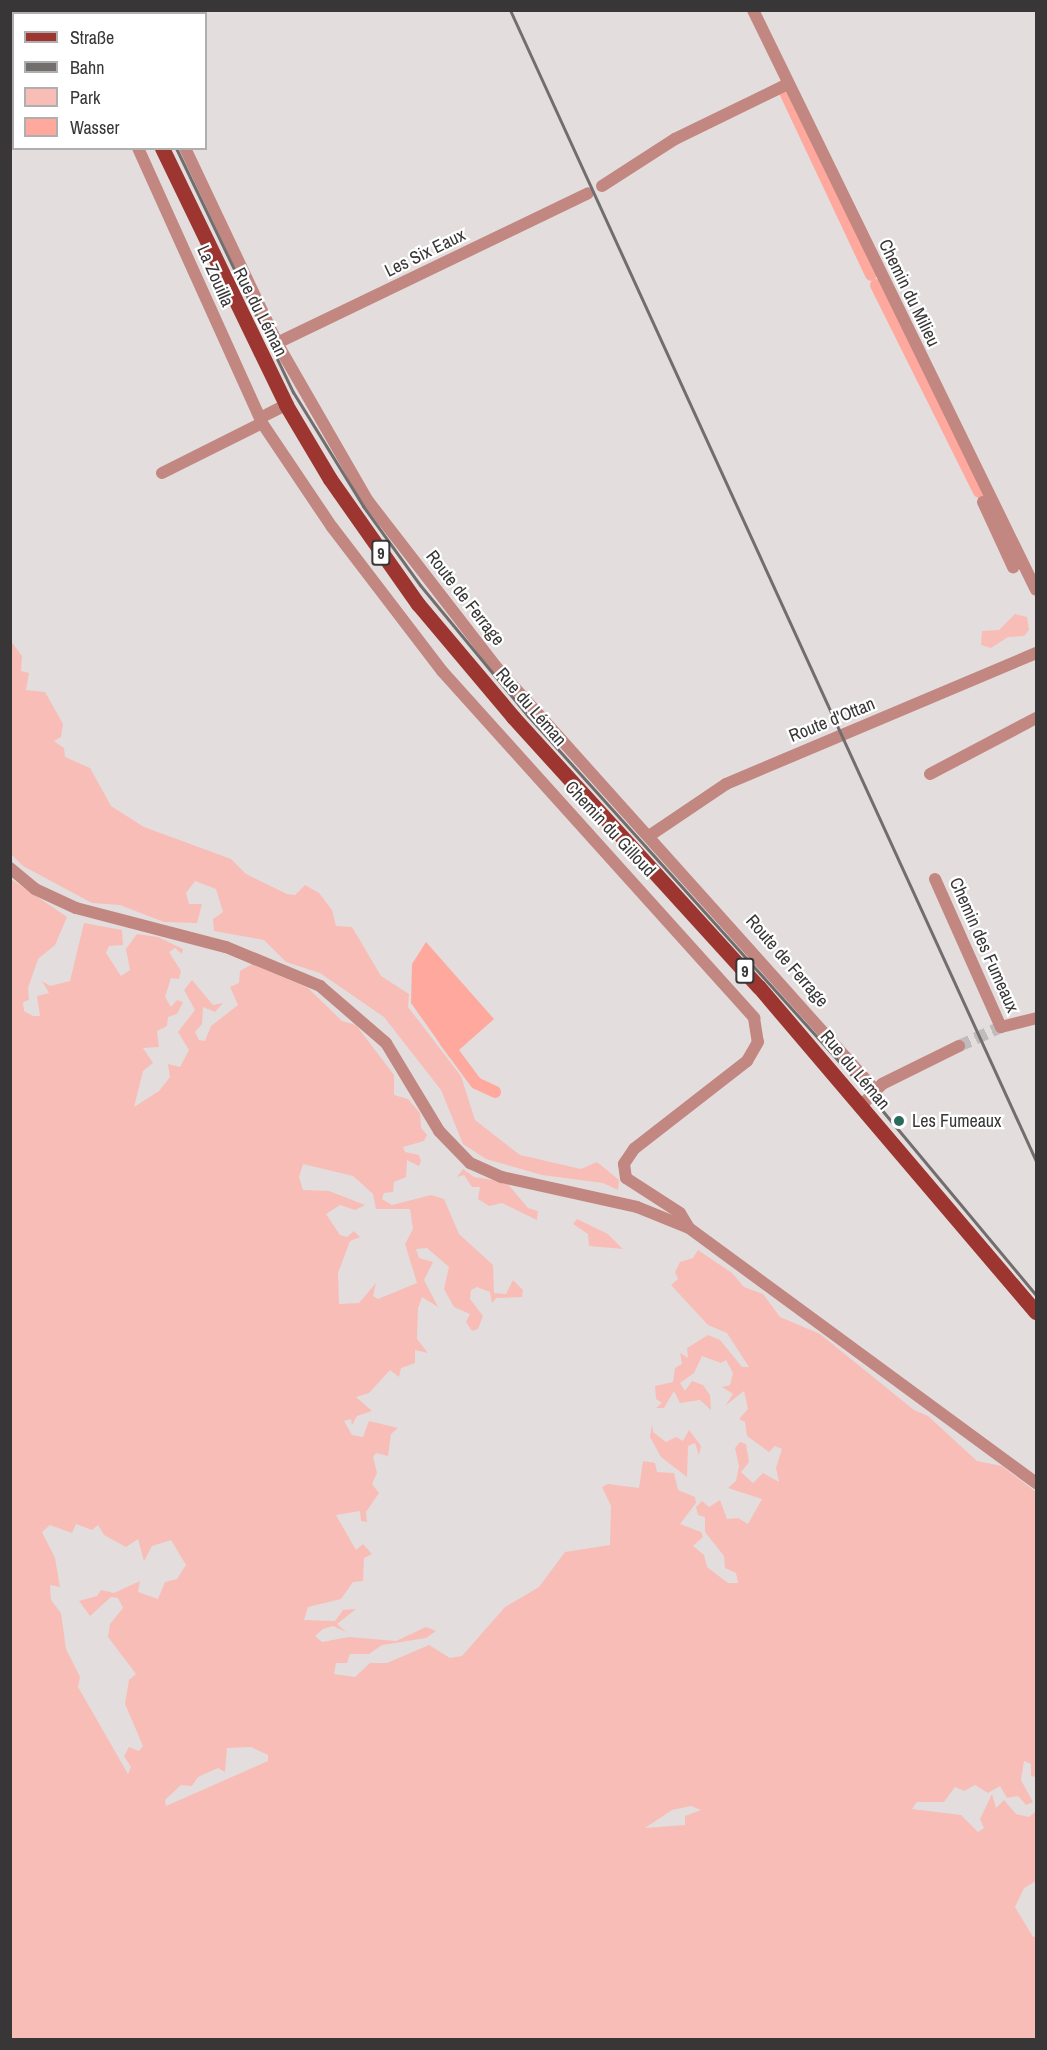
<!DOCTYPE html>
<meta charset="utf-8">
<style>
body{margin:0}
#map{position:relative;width:1047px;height:2050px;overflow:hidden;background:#e3dedd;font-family:"Archivo Narrow",sans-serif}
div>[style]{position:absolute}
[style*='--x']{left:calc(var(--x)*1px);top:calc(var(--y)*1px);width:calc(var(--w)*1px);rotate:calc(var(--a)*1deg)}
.green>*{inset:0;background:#f8bdb6}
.water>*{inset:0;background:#fea89e}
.canal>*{height:12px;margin:-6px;padding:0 6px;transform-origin:6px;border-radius:6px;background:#fea89e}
.minor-tunnel>*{height:12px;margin-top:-6px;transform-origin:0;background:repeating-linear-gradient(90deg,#c1bcbc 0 12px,transparent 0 18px)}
.minor>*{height:12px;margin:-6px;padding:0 6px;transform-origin:6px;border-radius:6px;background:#c28780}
.major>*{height:15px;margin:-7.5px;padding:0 7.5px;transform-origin:7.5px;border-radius:7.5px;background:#9d3630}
.rail>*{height:3px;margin:-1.5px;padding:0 1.5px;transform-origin:1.5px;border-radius:1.5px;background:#716e6d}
.dots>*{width:16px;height:16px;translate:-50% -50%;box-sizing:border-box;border:3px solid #fff;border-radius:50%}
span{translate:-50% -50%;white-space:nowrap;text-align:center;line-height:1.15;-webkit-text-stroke:4.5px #fff;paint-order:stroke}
.shield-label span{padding:2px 4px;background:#fff;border:2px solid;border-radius:4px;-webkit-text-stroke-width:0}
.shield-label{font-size:16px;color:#383636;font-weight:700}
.street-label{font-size:18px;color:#383636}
.poi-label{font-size:18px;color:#383636}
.left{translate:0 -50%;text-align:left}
.frame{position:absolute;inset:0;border:12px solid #383636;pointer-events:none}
.legend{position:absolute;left:12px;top:12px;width:195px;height:138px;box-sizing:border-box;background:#fff;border:2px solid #afafaf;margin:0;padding:8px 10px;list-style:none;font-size:18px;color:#383636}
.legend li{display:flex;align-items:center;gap:12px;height:30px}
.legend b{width:30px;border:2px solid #afafaf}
</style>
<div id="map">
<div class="green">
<div style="clip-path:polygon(1015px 614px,1027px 617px,1029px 630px,1024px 636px,1008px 637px,991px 648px,981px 645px,982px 631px,999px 630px)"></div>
<div style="clip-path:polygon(10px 640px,22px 656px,21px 671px,29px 673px,26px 690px,45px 692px,63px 724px,61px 737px,54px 741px,64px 748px,65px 757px,90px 768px,111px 806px,144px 827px,231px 859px,246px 874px,287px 894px,295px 895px,305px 885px,319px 893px,332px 910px,336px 926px,352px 927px,381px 976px,409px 994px,408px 1007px,461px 1076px,475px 1120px,520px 1155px,581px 1169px,597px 1162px,619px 1180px,618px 1190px,603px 1183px,542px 1175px,486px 1159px,463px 1144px,441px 1090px,384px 1017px,320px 973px,286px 962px,264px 940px,214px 931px,213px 919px,223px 912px,216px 889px,195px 881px,186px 893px,189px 904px,202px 904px,197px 923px,164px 922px,120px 905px,92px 903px,23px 866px,11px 854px)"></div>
<div style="clip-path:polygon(evenodd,11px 879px,67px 917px,55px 945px,38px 959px,28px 988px,29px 1000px,23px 1002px,24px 1011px,33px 1016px,40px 1016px,37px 996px,49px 993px,42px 981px,50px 986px,70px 981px,84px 923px,122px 930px,123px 945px,109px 946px,106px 953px,121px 976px,130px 970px,126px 949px,137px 934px,158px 937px,183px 949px,182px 954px,175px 948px,169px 952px,181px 971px,179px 979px,171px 978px,165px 997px,171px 1007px,177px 1000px,183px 1002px,177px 1014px,168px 1017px,167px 1026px,157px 1031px,159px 1047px,143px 1048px,153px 1063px,143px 1071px,134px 1107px,159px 1091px,170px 1077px,168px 1064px,180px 1067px,189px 1050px,178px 1032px,195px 1010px,184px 990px,192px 980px,213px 1005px,223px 1003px,215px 1012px,203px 1007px,202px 1024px,195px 1032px,199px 1040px,205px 1041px,211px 1026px,238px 1005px,230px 987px,239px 983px,240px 971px,252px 964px,308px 988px,342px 1021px,356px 1025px,394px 1075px,394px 1095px,408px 1099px,420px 1113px,421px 1128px,427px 1135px,424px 1141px,403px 1147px,405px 1152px,419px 1155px,421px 1161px,419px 1166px,407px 1160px,406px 1177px,394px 1182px,393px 1192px,384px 1193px,382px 1199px,392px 1205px,431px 1195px,444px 1199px,459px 1234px,493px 1265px,494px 1293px,506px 1294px,513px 1280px,523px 1290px,522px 1297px,496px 1298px,492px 1303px,490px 1292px,477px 1287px,471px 1290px,470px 1299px,483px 1316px,478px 1329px,472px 1331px,466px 1322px,470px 1314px,454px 1307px,444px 1289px,449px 1267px,427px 1248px,416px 1249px,419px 1258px,433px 1262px,424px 1280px,438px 1307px,422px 1297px,418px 1308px,417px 1339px,428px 1353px,415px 1350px,415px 1363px,401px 1368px,399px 1377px,390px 1370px,369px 1393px,356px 1397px,372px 1411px,357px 1416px,352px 1425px,351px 1419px,344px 1421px,352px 1435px,363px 1437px,369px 1421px,398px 1428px,391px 1434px,388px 1456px,376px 1453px,373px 1457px,377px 1473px,372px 1484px,379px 1493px,366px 1512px,367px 1522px,361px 1521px,360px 1511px,336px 1515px,356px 1550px,363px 1544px,372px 1554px,364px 1558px,363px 1581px,353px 1582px,341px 1599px,308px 1607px,304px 1620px,335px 1621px,343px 1610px,356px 1609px,337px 1624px,346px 1632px,333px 1626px,323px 1629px,315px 1636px,322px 1642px,349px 1637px,396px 1641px,426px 1627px,436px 1631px,426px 1638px,382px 1645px,369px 1654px,350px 1654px,347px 1663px,336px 1663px,334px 1674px,355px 1677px,370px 1663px,387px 1663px,429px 1645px,450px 1658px,462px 1656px,505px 1607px,539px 1587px,565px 1552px,610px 1545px,611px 1506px,602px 1487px,608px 1484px,639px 1488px,643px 1461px,655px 1463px,657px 1472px,674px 1473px,678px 1490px,695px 1497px,696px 1503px,680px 1524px,701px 1532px,703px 1537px,693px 1546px,704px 1555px,707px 1567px,728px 1583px,738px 1583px,736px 1573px,725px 1568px,724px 1556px,705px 1532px,705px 1517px,698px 1515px,696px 1507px,702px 1501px,709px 1507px,720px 1500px,727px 1519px,738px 1518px,748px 1524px,762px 1499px,728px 1488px,736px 1481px,739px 1466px,735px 1448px,740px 1442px,746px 1444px,749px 1462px,741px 1472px,753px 1483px,763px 1473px,779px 1482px,776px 1468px,782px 1449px,775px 1446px,769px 1452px,747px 1436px,745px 1422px,739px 1419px,748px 1409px,744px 1391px,725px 1406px,733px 1394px,722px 1387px,730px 1385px,733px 1373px,726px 1360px,721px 1363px,702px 1356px,694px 1373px,680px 1383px,685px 1391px,692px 1381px,703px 1385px,710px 1395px,711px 1410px,700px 1400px,680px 1403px,674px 1391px,664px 1408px,656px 1408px,662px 1403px,656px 1399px,655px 1386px,673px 1382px,675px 1368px,682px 1364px,680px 1353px,688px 1358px,687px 1348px,708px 1335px,720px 1340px,742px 1367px,749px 1367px,727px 1333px,708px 1325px,671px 1285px,678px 1279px,675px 1272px,680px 1262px,693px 1258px,698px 1250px,732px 1273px,744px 1287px,763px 1294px,780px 1317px,820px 1334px,914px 1410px,928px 1416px,977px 1461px,1002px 1466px,1036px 1492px,1036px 1777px,1031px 1776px,1031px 1764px,1024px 1761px,1021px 1780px,1033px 1802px,1026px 1805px,1018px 1796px,1007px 1798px,1000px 1786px,988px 1793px,975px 1785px,964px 1791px,955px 1787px,944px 1802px,917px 1802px,912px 1809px,961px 1815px,978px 1832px,984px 1828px,980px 1819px,992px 1794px,996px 1808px,1004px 1800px,1016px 1814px,1029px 1817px,1036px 1811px,1036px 1881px,1024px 1888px,1015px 1907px,1033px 1937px,1036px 1936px,1036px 2039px,11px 2039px,11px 879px,303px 1164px,353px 1176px,373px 1194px,376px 1209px,410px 1209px,413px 1229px,405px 1244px,417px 1283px,378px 1299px,373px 1296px,376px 1283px,359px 1303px,339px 1304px,338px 1273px,350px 1241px,360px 1237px,354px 1231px,347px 1237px,340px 1235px,326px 1214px,340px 1205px,355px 1210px,365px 1205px,329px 1191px,303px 1190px,299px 1177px,303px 1164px,11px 879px,76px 1524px,92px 1530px,98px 1525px,104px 1535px,126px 1547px,138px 1539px,144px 1561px,152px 1546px,171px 1540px,186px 1565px,177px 1579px,165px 1582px,158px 1599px,138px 1592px,140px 1581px,114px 1593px,101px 1590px,97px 1596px,79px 1601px,90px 1616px,111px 1597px,118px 1598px,123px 1608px,110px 1624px,108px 1637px,136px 1674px,129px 1680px,125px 1704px,143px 1746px,139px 1751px,129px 1747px,124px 1756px,131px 1767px,128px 1774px,78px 1687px,80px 1677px,66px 1649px,61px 1613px,51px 1600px,50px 1585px,60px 1587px,55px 1558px,42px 1532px,50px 1525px,72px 1533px,76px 1524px,11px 879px,251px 1747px,268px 1755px,268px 1761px,166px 1806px,165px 1800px,181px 1785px,192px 1786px,198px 1777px,218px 1768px,225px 1772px,227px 1748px,251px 1747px,11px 879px,691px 1806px,701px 1810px,685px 1816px,685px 1825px,645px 1828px,672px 1810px,691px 1806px)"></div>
<div style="clip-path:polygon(463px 1169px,474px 1177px,506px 1182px,528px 1208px,538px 1211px,537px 1220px,502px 1203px,489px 1206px,478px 1199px,480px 1187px,472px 1187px,464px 1175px,457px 1177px)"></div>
<div style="clip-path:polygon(577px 1219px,608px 1234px,623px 1249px,589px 1246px,588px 1234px,573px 1224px)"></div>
<div style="clip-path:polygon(652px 1424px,653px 1432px,666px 1442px,676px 1437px,683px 1441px,689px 1430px,701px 1446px,699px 1455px,695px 1443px,688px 1446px,687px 1477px,661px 1457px,650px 1437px)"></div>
</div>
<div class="water">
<div style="clip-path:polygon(426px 942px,494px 1019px,450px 1058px,411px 1003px,412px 964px)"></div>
</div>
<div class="canal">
<div style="--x:785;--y:92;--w:202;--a:64.8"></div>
<div style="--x:876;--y:285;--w:231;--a:63.5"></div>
<div style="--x:445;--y:1041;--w:52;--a:53.6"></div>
<div style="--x:476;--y:1083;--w:21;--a:25"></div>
</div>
<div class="minor-tunnel">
<div style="--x:959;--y:1046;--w:46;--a:-24.3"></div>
</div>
<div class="minor">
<div style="--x:76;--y:10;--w:4;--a:63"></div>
<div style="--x:124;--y:10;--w:4;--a:76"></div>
<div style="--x:753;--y:10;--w:645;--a:63.99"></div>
<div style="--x:138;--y:148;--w:302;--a:65.7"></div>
<div style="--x:262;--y:423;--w:125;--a:56.1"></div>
<div style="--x:332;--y:527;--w:181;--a:52.6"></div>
<div style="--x:442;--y:671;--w:467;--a:48"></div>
<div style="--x:754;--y:1018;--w:24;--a:81"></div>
<div style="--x:758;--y:1042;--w:22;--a:120"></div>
<div style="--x:747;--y:1061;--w:143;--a:142.1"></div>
<div style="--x:634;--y:1149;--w:18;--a:124"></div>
<div style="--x:624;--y:1164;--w:14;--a:82"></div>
<div style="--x:626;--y:1178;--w:64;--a:32.9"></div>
<div style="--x:680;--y:1213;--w:17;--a:59"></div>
<div style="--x:185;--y:148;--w:216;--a:64.7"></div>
<div style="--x:277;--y:343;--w:182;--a:60.1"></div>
<div style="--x:368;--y:501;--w:211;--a:52.3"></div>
<div style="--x:497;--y:668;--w:567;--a:48.15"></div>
<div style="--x:602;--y:186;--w:87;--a:-32.8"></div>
<div style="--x:675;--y:139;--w:126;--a:-26"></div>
<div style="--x:277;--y:343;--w:345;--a:-25.7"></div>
<div style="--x:260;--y:418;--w:29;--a:-27"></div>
<div style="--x:162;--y:473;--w:112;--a:-26.6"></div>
<div style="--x:983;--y:502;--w:72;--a:65.2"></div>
<div style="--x:930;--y:774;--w:120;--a:-27.8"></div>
<div style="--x:649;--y:836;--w:93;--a:-34"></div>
<div style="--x:726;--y:784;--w:337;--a:-22.9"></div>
<div style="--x:10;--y:868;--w:33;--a:40"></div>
<div style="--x:35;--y:889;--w:45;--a:24.9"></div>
<div style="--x:76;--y:908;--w:155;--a:14.6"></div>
<div style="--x:226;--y:947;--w:102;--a:22.5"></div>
<div style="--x:320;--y:986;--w:87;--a:40.8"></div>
<div style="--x:386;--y:1043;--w:103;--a:58.9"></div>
<div style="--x:439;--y:1131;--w:45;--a:45.9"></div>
<div style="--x:470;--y:1163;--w:35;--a:24"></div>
<div style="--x:502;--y:1177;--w:138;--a:12.5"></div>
<div style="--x:637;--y:1207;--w:56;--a:22"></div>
<div style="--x:689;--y:1228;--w:431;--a:36.3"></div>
<div style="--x:935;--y:879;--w:162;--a:66"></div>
<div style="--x:1001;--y:1027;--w:36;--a:-14"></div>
<div style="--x:861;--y:1106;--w:30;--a:-46"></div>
<div style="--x:882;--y:1084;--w:86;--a:-26.3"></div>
</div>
<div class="major">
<div style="--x:100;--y:10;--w:4;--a:76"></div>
<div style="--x:162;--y:148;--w:285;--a:64.2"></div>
<div style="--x:286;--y:405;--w:86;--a:59.3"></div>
<div style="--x:330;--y:479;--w:153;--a:54.9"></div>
<div style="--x:418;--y:604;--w:148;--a:49.9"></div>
<div style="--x:513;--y:717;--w:365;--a:47.7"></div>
<div style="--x:759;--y:987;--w:427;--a:49.6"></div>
</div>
<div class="rail">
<div style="--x:115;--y:10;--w:4;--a:76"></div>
<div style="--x:510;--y:10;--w:1265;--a:65.44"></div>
<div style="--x:176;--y:148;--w:271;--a:64.4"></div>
<div style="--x:293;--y:392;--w:134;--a:58.4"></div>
<div style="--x:363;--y:506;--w:97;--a:54.2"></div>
<div style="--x:420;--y:585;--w:170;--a:50.5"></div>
<div style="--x:528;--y:716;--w:513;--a:48"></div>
<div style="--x:871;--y:1097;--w:258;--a:50.2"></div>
</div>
<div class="dots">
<div style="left:899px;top:1121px;background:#286a5b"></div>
</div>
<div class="shield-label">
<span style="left:381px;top:553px">9</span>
<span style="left:745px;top:971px">9</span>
</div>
<div class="street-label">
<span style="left:425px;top:253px;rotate:-26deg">Les Six Eaux</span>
<span style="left:215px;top:276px;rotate:66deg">La Zouilla</span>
<span style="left:909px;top:293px;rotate:64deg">Chemin du Milieu</span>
<span style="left:260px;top:312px;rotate:63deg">Rue du Léman</span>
<span style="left:465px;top:598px;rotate:52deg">Route de Ferrage</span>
<span style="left:531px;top:707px;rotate:49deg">Rue du Léman</span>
<span style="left:832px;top:720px;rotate:-22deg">Route d'Ottan</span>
<span style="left:610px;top:829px;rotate:47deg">Chemin du Gilloud</span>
<span style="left:984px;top:945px;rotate:66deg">Chemin des Fumeaux</span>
<span style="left:787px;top:961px;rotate:49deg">Route de Ferrage</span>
<span style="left:855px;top:1070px;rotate:50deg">Rue du Léman</span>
</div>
<div class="poi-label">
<span class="left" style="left:912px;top:1121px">Les Fumeaux</span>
</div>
<div class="frame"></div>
<ul class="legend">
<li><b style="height:8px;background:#9d3630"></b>Straße</li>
<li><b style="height:8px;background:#716e6d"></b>Bahn</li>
<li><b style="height:16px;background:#f8bdb6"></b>Park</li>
<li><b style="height:16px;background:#fea89e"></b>Wasser</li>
</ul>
</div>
